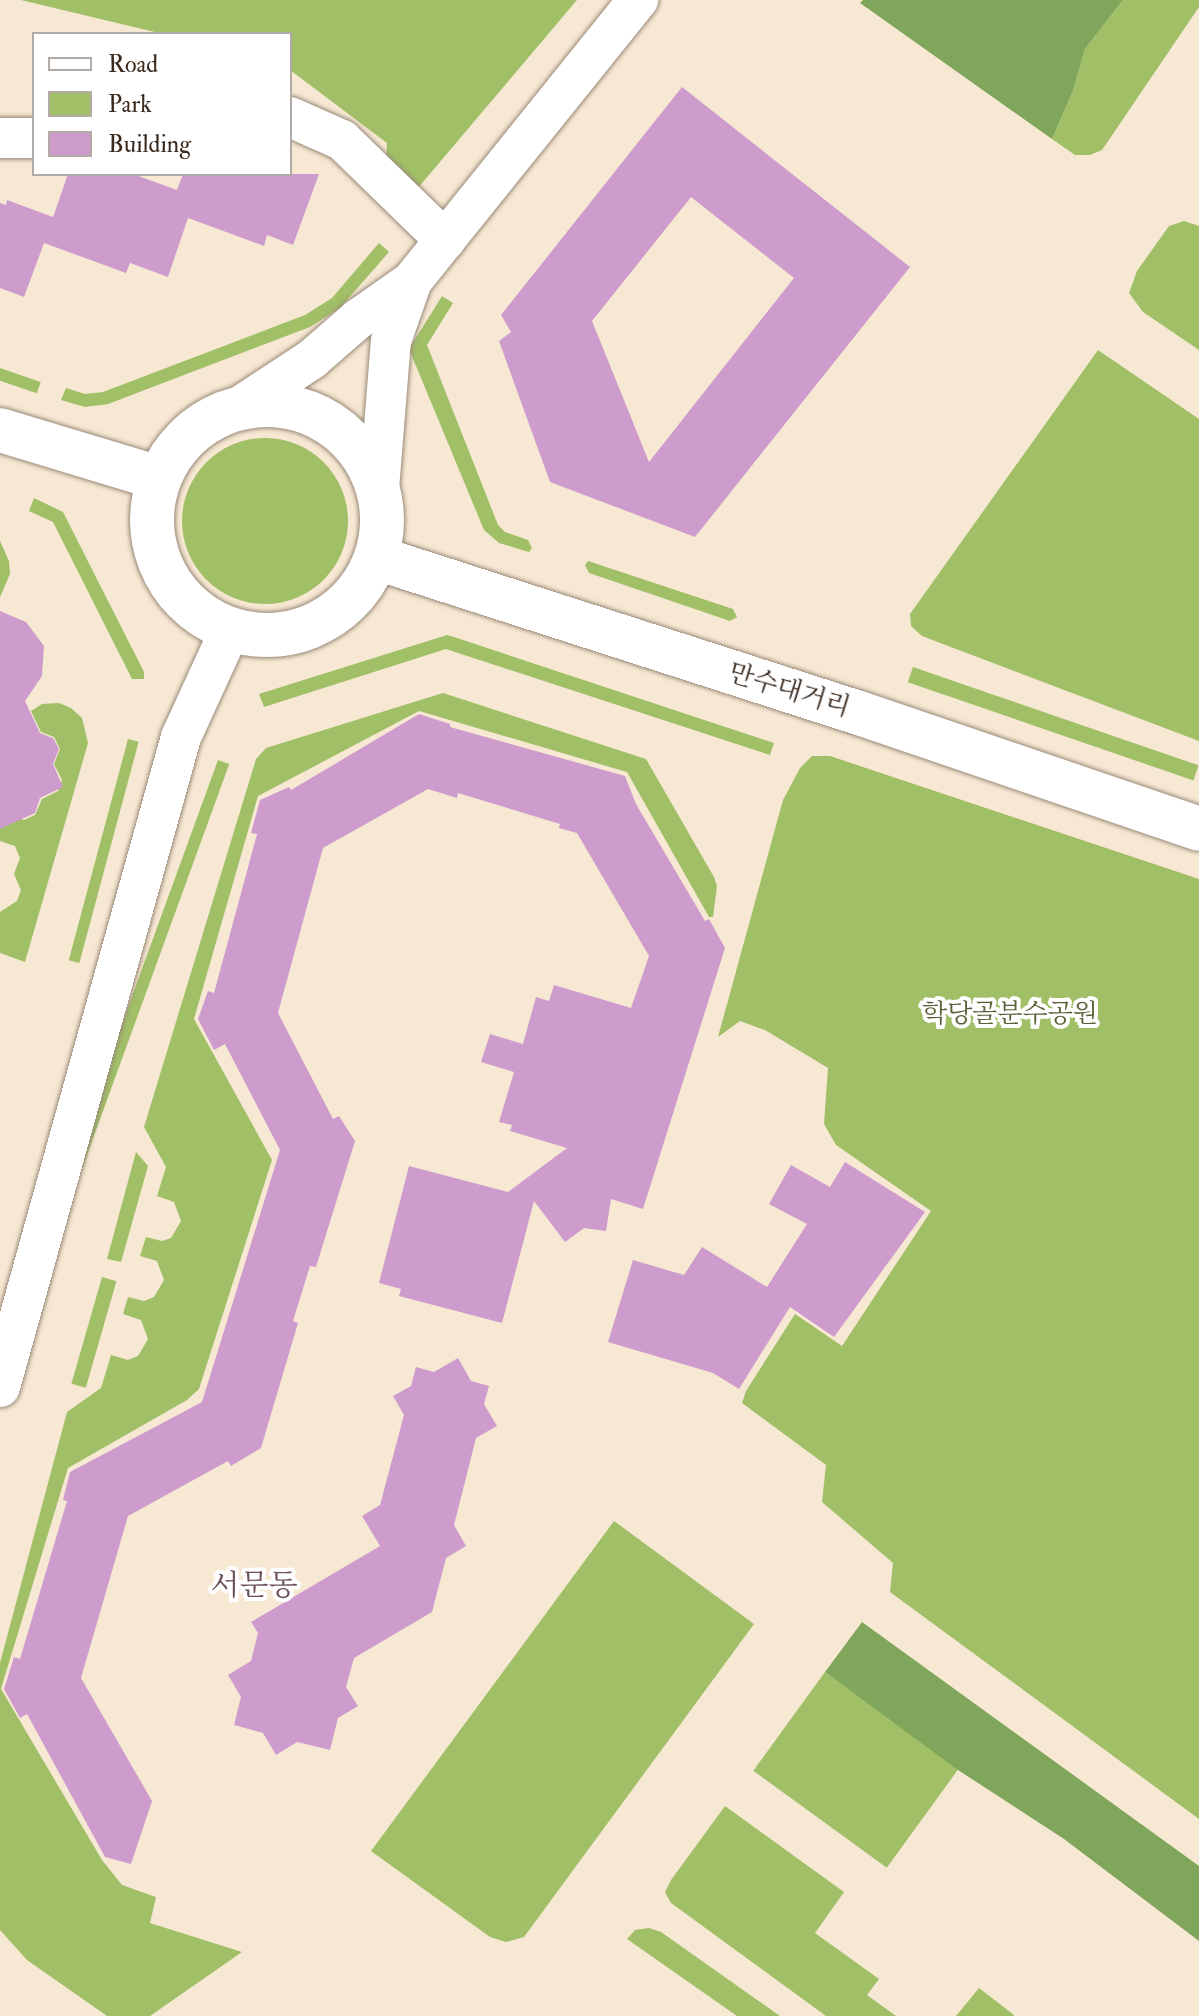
<!DOCTYPE html>
<meta charset="utf-8">
<style>
body{margin:0}
#map{position:relative;width:1199px;height:2016px;overflow:hidden;background:#f7e8d3;font-family:"IM FELL Double Pica","Noto Serif KR",serif}
div>[style]{position:absolute}
[style*='--x']{left:calc(var(--x)*1px);top:calc(var(--y)*1px);width:calc(var(--w)*1px);rotate:calc(var(--a)*1deg)}
.green>*{inset:0;background:#a0bf67;transform-origin:0 0}
.round{border-radius:50%}
.forest>*{inset:0;background:#80a65c}
.building>*{inset:0;background:#cd9ccd}
.roads{filter:drop-shadow(0 0 2px #998978) drop-shadow(0 0 2px #998978)}
.minor>*{height:40px;margin:-20px;padding:0 20px;transform-origin:20px;border-radius:20px;background:#fff}
.major>*{height:44px;margin:-22px;padding:0 22px;transform-origin:22px;border-radius:22px;background:#fff}
.major>.ring{margin:-22px;padding:0;box-sizing:content-box;background:none;border:44px solid #fff;border-radius:50%}
span{translate:-50% -50%;white-space:nowrap;text-align:center;line-height:1.15;-webkit-text-stroke:8px #fff;paint-order:stroke}
.street-label{font-size:26px;color:#3b2a1e}
.park-label{font-size:26px;color:#5e5e38}
.quarter-label{font-size:30px;color:#6e525b}
.legend{position:absolute;left:32px;top:32px;width:260px;height:144px;box-sizing:border-box;background:#fff;border:2px solid #b1aaa5;margin:0;padding:10px 14px;list-style:none;font-size:24px;color:#3b2a1e}
.legend li{display:flex;align-items:center;gap:16px;height:40px}
.legend b{width:40px;border:2px solid #b1aaa5}
</style>
<div id="map">
<div class="green">
<div style="clip-path:polygon(21px 0,577px 0,417px 189px,386px 158px,387px 143px,290px 70px,290px 34px,163px 34px)"></div>
<div style="clip-path:polygon(1123px 0,1199px 0,1199px 7px,1102px 150px,1090px 155px,1075px 155px,1052px 139px,1073px 91px,1085px 49px)"></div>
<div style="clip-path:polygon(1184px 221px,1199px 226px,1199px 350px,1143px 312px,1129px 293px,1137px 271px,1169px 226px)"></div>
<div style="clip-path:polygon(379px 243px,389px 252px,340px 308px,310px 327px,108px 404px,85px 407px,61px 400px,66px 388px,85px 394px,103px 392px,305px 315px,332px 298px)"></div>
<div style="clip-path:polygon(442px 296px,453px 303px,427px 345px,498px 525px,505px 532px,528px 540px,532px 548px,529px 552px,499px 543px,484px 530px,409px 349px)"></div>
<div style="clip-path:polygon(1098px 350px,1199px 419px,1199px 741px,922px 636px,911px 626px,910px 614px)"></div>
<div style="left:0;top:368px;width:43px;height:12px;rotate:19deg"></div>
<div class="round" style="left:182px;top:438px;width:166px;height:166px"></div>
<div style="clip-path:polygon(34px 498px,63px 512px,144px 672px,144px 679px,132px 679px,53px 522px,29px 511px)"></div>
<div style="clip-path:polygon(0 541px,9px 561px,10px 574px,0 597px)"></div>
<div style="clip-path:polygon(588px 561px,733px 609px,737px 617px,730px 621px,589px 573px,585px 565px)"></div>
<div style="clip-path:polygon(447px 635px,457px 638px,774px 743px,770px 755px,446px 649px,264px 707px,259px 694px)"></div>
<div style="left:913px;top:667px;width:302px;height:16px;rotate:19deg"></div>
<div style="clip-path:polygon(443px 693px,646px 759px,714px 877px,717px 886px,713px 917px,709px 917px,627px 772px,419px 711px,258px 796px,194px 1019px,272px 1160px,199px 1389px,187px 1400px,68px 1468px,1px 1689px,102px 1860px,122px 1885px,156px 1897px,150px 1923px,242px 1952px,150px 2016px,107px 2016px,27px 1960px,0 1930px,0 1663px,67px 1412px,101px 1388px,111px 1355px,128px 1360px,138px 1356px,148px 1339px,141px 1320px,123px 1314px,128px 1297px,144px 1301px,154px 1297px,164px 1280px,157px 1261px,140px 1256px,146px 1237px,162px 1241px,171px 1238px,181px 1221px,174px 1202px,157px 1196px,166px 1167px,144px 1127px,256px 759px,266px 748px)"></div>
<div style="clip-path:polygon(59px 703px,71px 708px,82px 718px,88px 743px,25px 962px,0 953px,0 912px,17px 901px,21px 890px,14px 874px,20px 858px,15px 846px,0 841px,0 819px,8px 815px,24px 820px,35px 815px,42px 799px,58px 791px,62px 780px,54px 764px,60px 749px,54px 737px,41px 732px,31px 711px,42px 704px)"></div>
<div style="left:128px;top:739px;width:11px;height:229px;rotate:15deg"></div>
<div style="clip-path:polygon(812px 756px,830px 756px,1199px 879px,1199px 1819px,890px 1592px,893px 1563px,822px 1502px,826px 1465px,742px 1403px,746px 1391px,795px 1314px,842px 1346px,931px 1211px,836px 1145px,824px 1124px,828px 1068px,765px 1030px,740px 1021px,718px 1037px,783px 800px,800px 768px)"></div>
<div style="left:218px;top:760px;width:12px;height:814px;rotate:20deg"></div>
<div style="clip-path:polygon(136px 1152px,148px 1166px,121px 1262px,107px 1259px)"></div>
<div style="left:102px;top:1277px;width:15px;height:111px;rotate:16deg"></div>
<div style="clip-path:polygon(614px 1521px,754px 1624px,524px 1937px,506px 1942px,490px 1937px,371px 1851px)"></div>
<div style="left:825px;top:1672px;width:165px;height:122px;rotate:36deg"></div>
<div style="clip-path:polygon(725px 1806px,844px 1892px,815px 1933px,879px 1979px,867px 1995px,896px 2016px,826px 2016px,671px 1903px,665px 1892px,671px 1880px)"></div>
<div style="clip-path:polygon(649px 1928px,661px 1932px,780px 2016px,737px 2016px,627px 1939px,635px 1930px)"></div>
<div style="clip-path:polygon(979px 1988px,1014px 2015px,1014px 2016px,956px 2016px)"></div>
</div>
<div class="forest">
<div style="clip-path:polygon(863px 0,1123px 0,1085px 49px,1073px 91px,1052px 139px,860px 3px)"></div>
<div style="clip-path:polygon(862px 1622px,1199px 1866px,1199px 1941px,1064px 1839px,958px 1770px,825px 1672px)"></div>
</div>
<div class="building">
<div style="clip-path:polygon(evenodd,682px 87px,910px 267px,695px 537px,550px 482px,499px 341px,511px 332px,501px 315px,682px 87px,691px 197px,794px 278px,649px 462px,592px 321px,691px 197px)"></div>
<div style="clip-path:polygon(68px 174px,133px 174px,177px 190px,183px 174px,319px 174px,293px 245px,267px 235px,264px 246px,188px 218px,168px 277px,130px 263px,126px 273px,44px 243px,24px 297px,0 288px,0 203px,6px 205px,7px 200px,53px 217px)"></div>
<div style="clip-path:polygon(0 611px,26px 622px,44px 646px,42px 676px,25px 701px,40px 733px,53px 738px,59px 749px,53px 764px,63px 787px,40px 798px,35px 813px,0 829px)"></div>
<div style="clip-path:polygon(419px 714px,450px 724px,450px 727px,625px 776px,636px 804px,705px 921px,709px 919px,725px 948px,643px 1209px,611px 1199px,606px 1231px,584px 1228px,565px 1242px,534px 1201px,502px 1323px,399px 1296px,401px 1289px,379px 1283px,409px 1166px,508px 1192px,567px 1148px,510px 1131px,512px 1125px,499px 1122px,514px 1072px,481px 1062px,490px 1034px,523px 1044px,536px 997px,549px 1001px,554px 985px,631px 1008px,649px 956px,577px 833px,559px 828px,560px 824px,458px 793px,457px 798px,428px 789px,323px 848px,278px 1013px,333px 1119px,339px 1116px,355px 1141px,316px 1267px,310px 1266px,293px 1321px,298px 1323px,261px 1448px,231px 1466px,228px 1461px,128px 1516px,81px 1678px,152px 1801px,131px 1864px,105px 1857px,27px 1714px,20px 1718px,4px 1689px,14px 1657px,20px 1659px,67px 1501px,63px 1500px,70px 1472px,202px 1402px,280px 1150px,225px 1044px,214px 1050px,198px 1019px,208px 991px,214px 993px,257px 834px,251px 833px,260px 800px,289px 787px,291px 790px)"></div>
<div style="clip-path:polygon(845px 1162px,925px 1212px,834px 1337px,790px 1307px,739px 1389px,713px 1373px,608px 1342px,633px 1260px,684px 1275px,702px 1247px,767px 1287px,807px 1224px,769px 1204px,791px 1165px,830px 1187px)"></div>
<div style="clip-path:polygon(458px 1358px,471px 1381px,489px 1386px,484px 1404px,497px 1426px,476px 1438px,454px 1525px,466px 1546px,446px 1558px,432px 1612px,354px 1658px,346px 1687px,358px 1706px,338px 1718px,330px 1750px,297px 1742px,276px 1755px,263px 1733px,234px 1725px,241px 1697px,228px 1675px,251px 1661px,258px 1633px,251px 1622px,380px 1546px,362px 1516px,380px 1505px,404px 1415px,393px 1396px,411px 1386px,416px 1367px,434px 1372px)"></div>
</div>
<div class="roads">
<div class="minor">
<div style="--x:290;--y:117;--w:57;--a:23.9"></div>
<div style="--x:342;--y:140;--w:144;--a:44.2"></div>
<div style="--x:0;--y:138;--w:34;--a:0"></div>
<div style="--x:239;--y:407;--w:87;--a:-33.3"></div>
<div style="--x:312;--y:359;--w:61;--a:-41"></div>
<div style="--x:358;--y:319;--w:66;--a:-35.1"></div>
<div style="--x:412;--y:281;--w:361;--a:-51.2"></div>
<div style="--x:379;--y:489;--w:148;--a:-85.4"></div>
<div style="--x:391;--y:341;--w:64;--a:-70.7"></div>
<div style="--x:0;--y:1387;--w:675;--a:-74.44"></div>
<div style="--x:181;--y:737;--w:118;--a:-65.4"></div>
</div>
<div class="major">
<div class="ring" style="left:152px;top:405px;width:186px;height:186px"></div>
<div style="--x:0;--y:430;--w:166;--a:16.8"></div>
<div style="--x:377;--y:558;--w:509;--a:17.83"></div>
<div style="--x:862;--y:714;--w:356;--a:18.8"></div>
</div>
</div>
<div class="street-label">
<span style="left:789px;top:691px;rotate:17deg">만수대거리</span>
</div>
<div class="park-label">
<span style="left:1010px;top:1015px">학당골분수공원</span>
</div>
<div class="quarter-label">
<span style="left:254px;top:1586px">서문동</span>
</div>
<ul class="legend">
<li><b style="height:10px;background:#fff"></b>Road</li>
<li><b style="height:22px;background:#a0bf67"></b>Park</li>
<li><b style="height:22px;background:#cd9ccd"></b>Building</li>
</ul>
</div>
